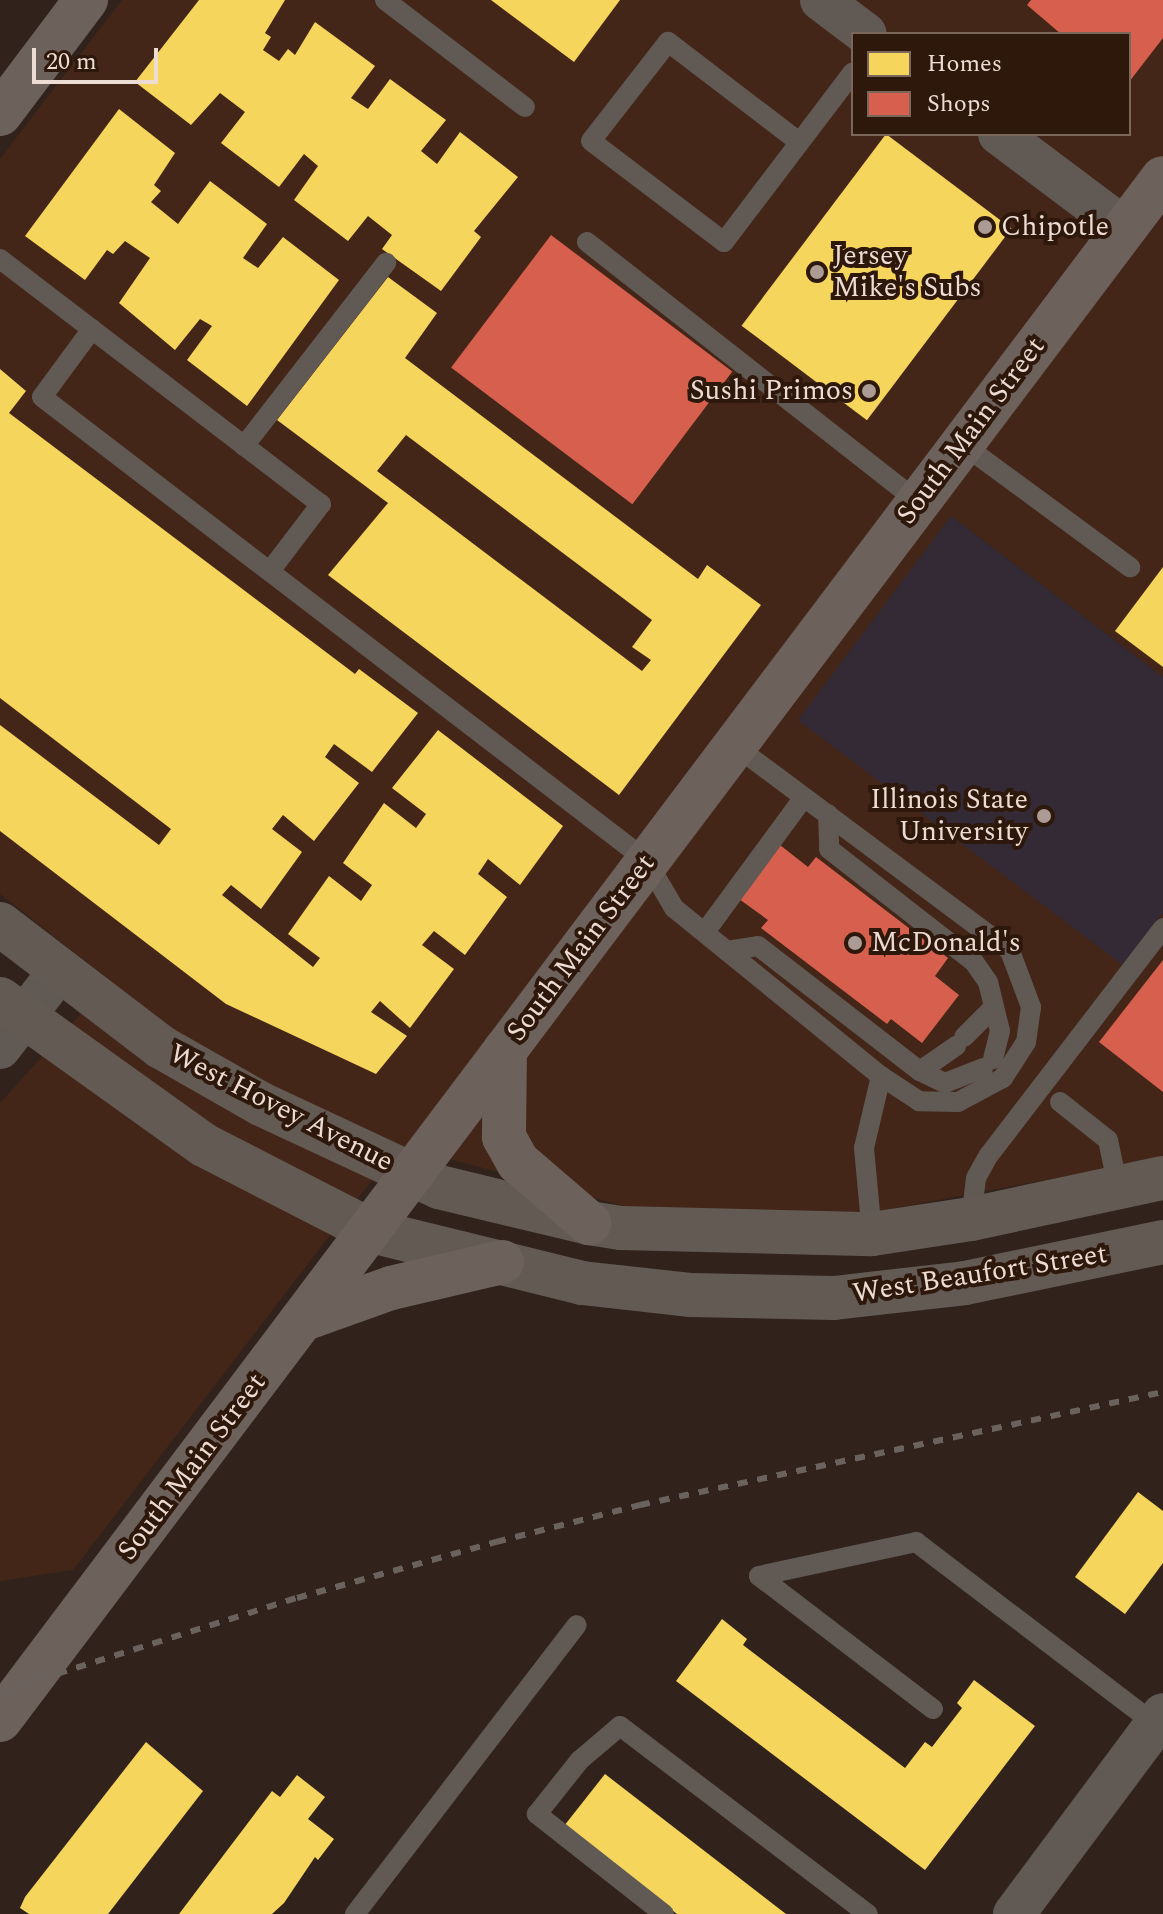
<!DOCTYPE html>
<style>
body{margin:0}
#map{position:relative;width:1163px;height:1914px;overflow:hidden;background:#31231c;font-family:Spectral,serif}
div>[style]{position:absolute}
[style*='--x']{left:calc(var(--x)*1px);top:calc(var(--y)*1px);width:calc(var(--w)*1px);rotate:calc(var(--a)*1deg)}
.built>*{inset:0;background:#432618}
.education>*{inset:0;background:#332a36}
.homes>*{inset:0;background:#f6d55c;transform-origin:0 0}
.shops>*{inset:0;background:#d6604d;transform-origin:0 0}
.lane>*{height:20px;margin:-10px;padding:0 10px;transform-origin:10px;border-radius:10px;background:#615953}
.street>*{height:42px;margin:-21px;padding:0 21px;transform-origin:21px;border-radius:21px;background:#615953}
.secondary>*{height:44px;margin:-22px;padding:0 22px;transform-origin:22px;border-radius:22px;background:#635a54}
.primary>*{height:44px;margin:-22px;padding:0 22px;transform-origin:22px;border-radius:22px;background:#6c615b}
.rail>*{height:6px;margin-top:-3px;transform-origin:0;background:repeating-linear-gradient(90deg,#6b625d 0 10px,transparent 0 20px)}
.dots>*{width:22px;height:22px;translate:-50% -50%;box-sizing:border-box;border:4px solid #2e170b;border-radius:50%}
span{translate:-50% -50%;white-space:nowrap;text-align:center;line-height:1.15;-webkit-text-stroke:8px #2e170b;paint-order:stroke}
.poi-label{font-size:28px;color:#eddcd4}
.left{translate:0 -50%;text-align:left}
.right{translate:-100% -50%;text-align:right}
.street-label{font-size:28px;color:#eddcd4}
.legend{position:absolute;left:851px;top:32px;width:280px;height:104px;box-sizing:border-box;background:#2e170b;border:2px solid #7a665b;margin:0;padding:10px 14px;list-style:none;font-size:24px;color:#eddcd4}
.legend li{display:flex;align-items:center;gap:16px;height:40px}
.legend b{width:40px;border:2px solid #7a665b}
.scale{position:absolute;left:32px;top:48px;width:126px;height:36px;box-sizing:border-box;border:4px solid #eddcd4;border-top:0;padding-left:10px;font-size:24px;line-height:28px;white-space:nowrap;color:#eddcd4;-webkit-text-stroke:6px #2e170b;paint-order:stroke}
</style>
<div id="map">
<div class="built">
<div style="clip-path:polygon(evenodd,122px 0,1163px 0,1163px 677px,951px 516px,1124px 966px,1163px 913px,1163px 1158px,836px 1219px,642px 1211px,399px 1145px,73px 1570px,0 1581px,0 1103px,111px 981px,0 894px,0 159px,122px 0,853px 34px,1129px 34px,1129px 134px,853px 134px,853px 34px)"></div>
</div>
<div class="education">
<div style="clip-path:polygon(951px 516px,1163px 677px,1163px 913px,1124px 966px,798px 720px)"></div>
</div>
<div class="homes">
<div style="clip-path:polygon(199px 0,285px 0,265px 33px,271px 37px,263px 50px,279px 61px,288px 49px,295px 55px,315px 22px,375px 66px,351px 98px,368px 109px,390px 79px,446px 120px,421px 151px,437px 164px,460px 132px,518px 177px,474px 231px,481px 237px,441px 291px,382px 249px,392px 235px,368px 216px,348px 241px,294px 200px,318px 166px,304px 154px,279px 187px,221px 143px,245px 112px,220px 93px,191px 125px,135px 82px)"></div>
<div style="clip-path:polygon(491px 0,620px 0,574px 62px)"></div>
<div style="clip-path:polygon(119px 109px,175px 153px,154px 185px,161px 191px,151px 202px,178px 224px,210px 181px,267px 224px,243px 258px,258px 268px,283px 237px,339px 280px,247px 406px,187px 360px,212px 326px,200px 319px,175px 350px,119px 303px,150px 258px,125px 241px,113px 254px,107px 250px,85px 280px,25px 236px)"></div>
<div style="left:886px;top:134px;width:157px;height:240px;rotate:37deg"></div>
<div style="clip-path:polygon(evenodd,388px 277px,437px 313px,405px 358px,698px 579px,707px 565px,761px 605px,619px 795px,328px 575px,388px 503px,277px 420px,388px 277px,406px 435px,652px 620px,632px 647px,651px 660px,642px 671px,377px 471px,406px 435px)"></div>
<div style="clip-path:polygon(0 369px,26px 391px,9px 413px,355px 674px,359px 669px,418px 713px,372px 772px,334px 744px,325px 757px,359px 783px,314px 841px,283px 815px,272px 829px,302px 852px,261px 909px,231px 885px,222px 895px,313px 967px,320px 958px,288px 934px,329px 876px,361px 901px,372px 885px,343px 863px,384px 803px,416px 828px,426px 814px,392px 788px,438px 730px,563px 826px,520px 885px,488px 859px,478px 874px,507px 897px,465px 955px,434px 931px,422px 945px,454px 969px,410px 1028px,380px 1001px,371px 1012px,407px 1036px,376px 1074px,226px 1004px,0 831px,0 725px,159px 845px,171px 829px,0 698px)"></div>
<div style="clip-path:polygon(1163px 567px,1163px 667px,1115px 631px)"></div>
<div style="clip-path:polygon(1138px 1492px,1163px 1511px,1163px 1563px,1125px 1614px,1075px 1577px)"></div>
<div style="clip-path:polygon(722px 1619px,747px 1639px,743px 1645px,905px 1768px,925px 1742px,932px 1747px,962px 1708px,957px 1703px,974px 1680px,1035px 1726px,925px 1870px,676px 1681px)"></div>
<div style="clip-path:polygon(146px 1742px,203px 1791px,108px 1914px,29px 1914px,20px 1908px,25px 1897px)"></div>
<div style="clip-path:polygon(605px 1774px,786px 1914px,677px 1914px,564px 1826px)"></div>
<div style="clip-path:polygon(297px 1775px,325px 1797px,308px 1819px,334px 1839px,318px 1860px,315px 1857px,284px 1903px,272px 1914px,179px 1914px,272px 1791px,280px 1797px)"></div>
</div>
<div class="shops">
<div style="clip-path:polygon(1031px 0,1163px 0,1163px 38px,1129px 82px,1129px 34px,1061px 34px,1027px 5px)"></div>
<div style="left:551px;top:235px;width:227px;height:166px;rotate:37deg"></div>
<div style="clip-path:polygon(780px 845px,808px 867px,816px 857px,948px 958px,935px 976px,959px 995px,922px 1043px,891px 1019px,887px 1024px,761px 928px,768px 920px,739px 899px)"></div>
<div style="clip-path:polygon(1163px 960px,1163px 1092px,1099px 1042px)"></div>
</div>
<div class="lane">
<div style="--x:385;--y:0;--w:176;--a:37.4"></div>
<div style="--x:799;--y:142;--w:165;--a:-142.6"></div>
<div style="--x:668;--y:42;--w:125;--a:127.9"></div>
<div style="--x:591;--y:141;--w:167;--a:37.2"></div>
<div style="--x:724;--y:242;--w:213;--a:-52.8"></div>
<div style="--x:587;--y:242;--w:421;--a:38.1"></div>
<div style="--x:0;--y:259;--w:404;--a:37.4"></div>
<div style="--x:321;--y:504;--w:84;--a:127.3"></div>
<div style="--x:92;--y:329;--w:84;--a:126.3"></div>
<div style="--x:42;--y:397;--w:761;--a:37.47"></div>
<div style="--x:646;--y:860;--w:56;--a:59.7"></div>
<div style="--x:674;--y:908;--w:267;--a:39.1"></div>
<div style="--x:881;--y:1076;--w:74;--a:103.3"></div>
<div style="--x:864;--y:1148;--w:86;--a:84.7"></div>
<div style="--x:961;--y:443;--w:210;--a:36.3"></div>
<div style="--x:244;--y:446;--w:232;--a:-52.2"></div>
<div style="--x:734;--y:745;--w:344;--a:36.7"></div>
<div style="--x:1010;--y:951;--w:60;--a:69.4"></div>
<div style="--x:1031;--y:1007;--w:35;--a:98"></div>
<div style="--x:1026;--y:1042;--w:43;--a:122.6"></div>
<div style="--x:1003;--y:1078;--w:51;--a:151.9"></div>
<div style="--x:958;--y:1102;--w:39;--a:-179"></div>
<div style="--x:919;--y:1101;--w:45;--a:-146.7"></div>
<div style="--x:828;--y:814;--w:35;--a:88"></div>
<div style="--x:829;--y:849;--w:184;--a:37.9"></div>
<div style="--x:974;--y:962;--w:24;--a:55"></div>
<div style="--x:988;--y:982;--w:50;--a:76.2"></div>
<div style="--x:1000;--y:1031;--w:29;--a:104"></div>
<div style="--x:705;--y:932;--w:167;--a:-53.7"></div>
<div style="--x:727;--y:951;--w:31;--a:-9"></div>
<div style="--x:758;--y:946;--w:205;--a:37.7"></div>
<div style="--x:920;--y:1071;--w:28;--a:26"></div>
<div style="--x:945;--y:1083;--w:41;--a:-21.5"></div>
<div style="--x:964;--y:1037;--w:42;--a:-45"></div>
<div style="--x:920;--y:1071;--w:44;--a:-34.8"></div>
<div style="--x:1060;--y:1102;--w:61;--a:38.4"></div>
<div style="--x:1108;--y:1140;--w:49;--a:78.2"></div>
<div style="--x:971;--y:1219;--w:41;--a:-83"></div>
<div style="--x:976;--y:1178;--w:26;--a:-61"></div>
<div style="--x:989;--y:1155;--w:286;--a:-52.5"></div>
<div style="--x:933;--y:1709;--w:219;--a:-142.6"></div>
<div style="--x:759;--y:1576;--w:161;--a:-12.2"></div>
<div style="--x:916;--y:1542;--w:300;--a:37.3"></div>
<div style="--x:355;--y:1914;--w:364;--a:-52.5"></div>
<div style="--x:664;--y:1914;--w:162;--a:-141.8"></div>
<div style="--x:537;--y:1814;--w:69;--a:-51.5"></div>
<div style="--x:580;--y:1760;--w:52;--a:-40.4"></div>
<div style="--x:620;--y:1726;--w:311;--a:37.2"></div>
</div>
<div class="street">
<div style="--x:821;--y:0;--w:56;--a:37.1"></div>
<div style="--x:999;--y:134;--w:156;--a:36.9"></div>
<div style="--x:0;--y:1048;--w:98;--a:-52.4"></div>
<div style="--x:1014;--y:1914;--w:249;--a:-53.3"></div>
</div>
<div class="secondary">
<div style="--x:0;--y:924;--w:203;--a:37.4"></div>
<div style="--x:161;--y:1047;--w:115;--a:29.7"></div>
<div style="--x:261;--y:1104;--w:196;--a:25"></div>
<div style="--x:439;--y:1187;--w:154;--a:13.5"></div>
<div style="--x:589;--y:1223;--w:32;--a:9"></div>
<div style="--x:621;--y:1228;--w:251;--a:1.4"></div>
<div style="--x:872;--y:1234;--w:100;--a:-8.6"></div>
<div style="--x:971;--y:1219;--w:196;--a:-12.1"></div>
<div style="--x:0;--y:999;--w:251;--a:35.6"></div>
<div style="--x:204;--y:1145;--w:188;--a:27.2"></div>
<div style="--x:371;--y:1231;--w:217;--a:13.8"></div>
<div style="--x:582;--y:1283;--w:110;--a:6.3"></div>
<div style="--x:691;--y:1295;--w:143;--a:1.2"></div>
<div style="--x:834;--y:1298;--w:132;--a:-6.5"></div>
<div style="--x:965;--y:1283;--w:202;--a:-11.7"></div>
</div>
<div class="primary">
<div style="--x:0;--y:114;--w:143;--a:-53"></div>
<div style="--x:505;--y:1050;--w:87;--a:90.7"></div>
<div style="--x:504;--y:1137;--w:29;--a:61"></div>
<div style="--x:518;--y:1162;--w:94;--a:40.7"></div>
<div style="--x:304;--y:1319;--w:92;--a:-19.6"></div>
<div style="--x:391;--y:1288;--w:114;--a:-13.2"></div>
<div style="--x:0;--y:1720;--w:1931;--a:-52.98"></div>
</div>
<div class="rail">
<div style="--x:0;--y:1692;--w:312;--a:-17.6"></div>
<div style="--x:297;--y:1598;--w:207;--a:-15.7"></div>
<div style="--x:496;--y:1542;--w:149;--a:-14.4"></div>
<div style="--x:640;--y:1505;--w:535;--a:-12.19"></div>
</div>
<div class="dots">
<div style="left:985px;top:227px;background:#ab9b94"></div>
<div style="left:817px;top:272px;background:#ab9b94"></div>
<div style="left:869px;top:391px;background:#ab9b94"></div>
<div style="left:1044px;top:816px;background:#ab9b94"></div>
<div style="left:855px;top:943px;background:#ab9b94"></div>
</div>
<div class="poi-label">
<span class="left" style="left:1001px;top:227px">Chipotle</span>
<span class="left" style="left:833px;top:272px">Jersey<br>Mike's Subs</span>
<span class="right" style="left:853px;top:391px">Sushi Primos</span>
<span class="right" style="left:1028px;top:816px">Illinois State<br>University</span>
<span class="left" style="left:871px;top:943px">McDonald's</span>
</div>
<div class="street-label">
<span style="left:971px;top:431px;rotate:-53deg">South Main Street</span>
<span style="left:581px;top:948px;rotate:-53deg">South Main Street</span>
<span style="left:281px;top:1108px;rotate:27deg">West Hovey Avenue</span>
<span style="left:980px;top:1274px;rotate:-9deg">West Beaufort Street</span>
<span style="left:192px;top:1467px;rotate:-53deg">South Main Street</span>
</div>
<ul class="legend">
<li><b style="height:22px;background:#f6d55c"></b>Homes</li>
<li><b style="height:22px;background:#d6604d"></b>Shops</li>
</ul>
<div class="scale">20 m</div>
</div>
